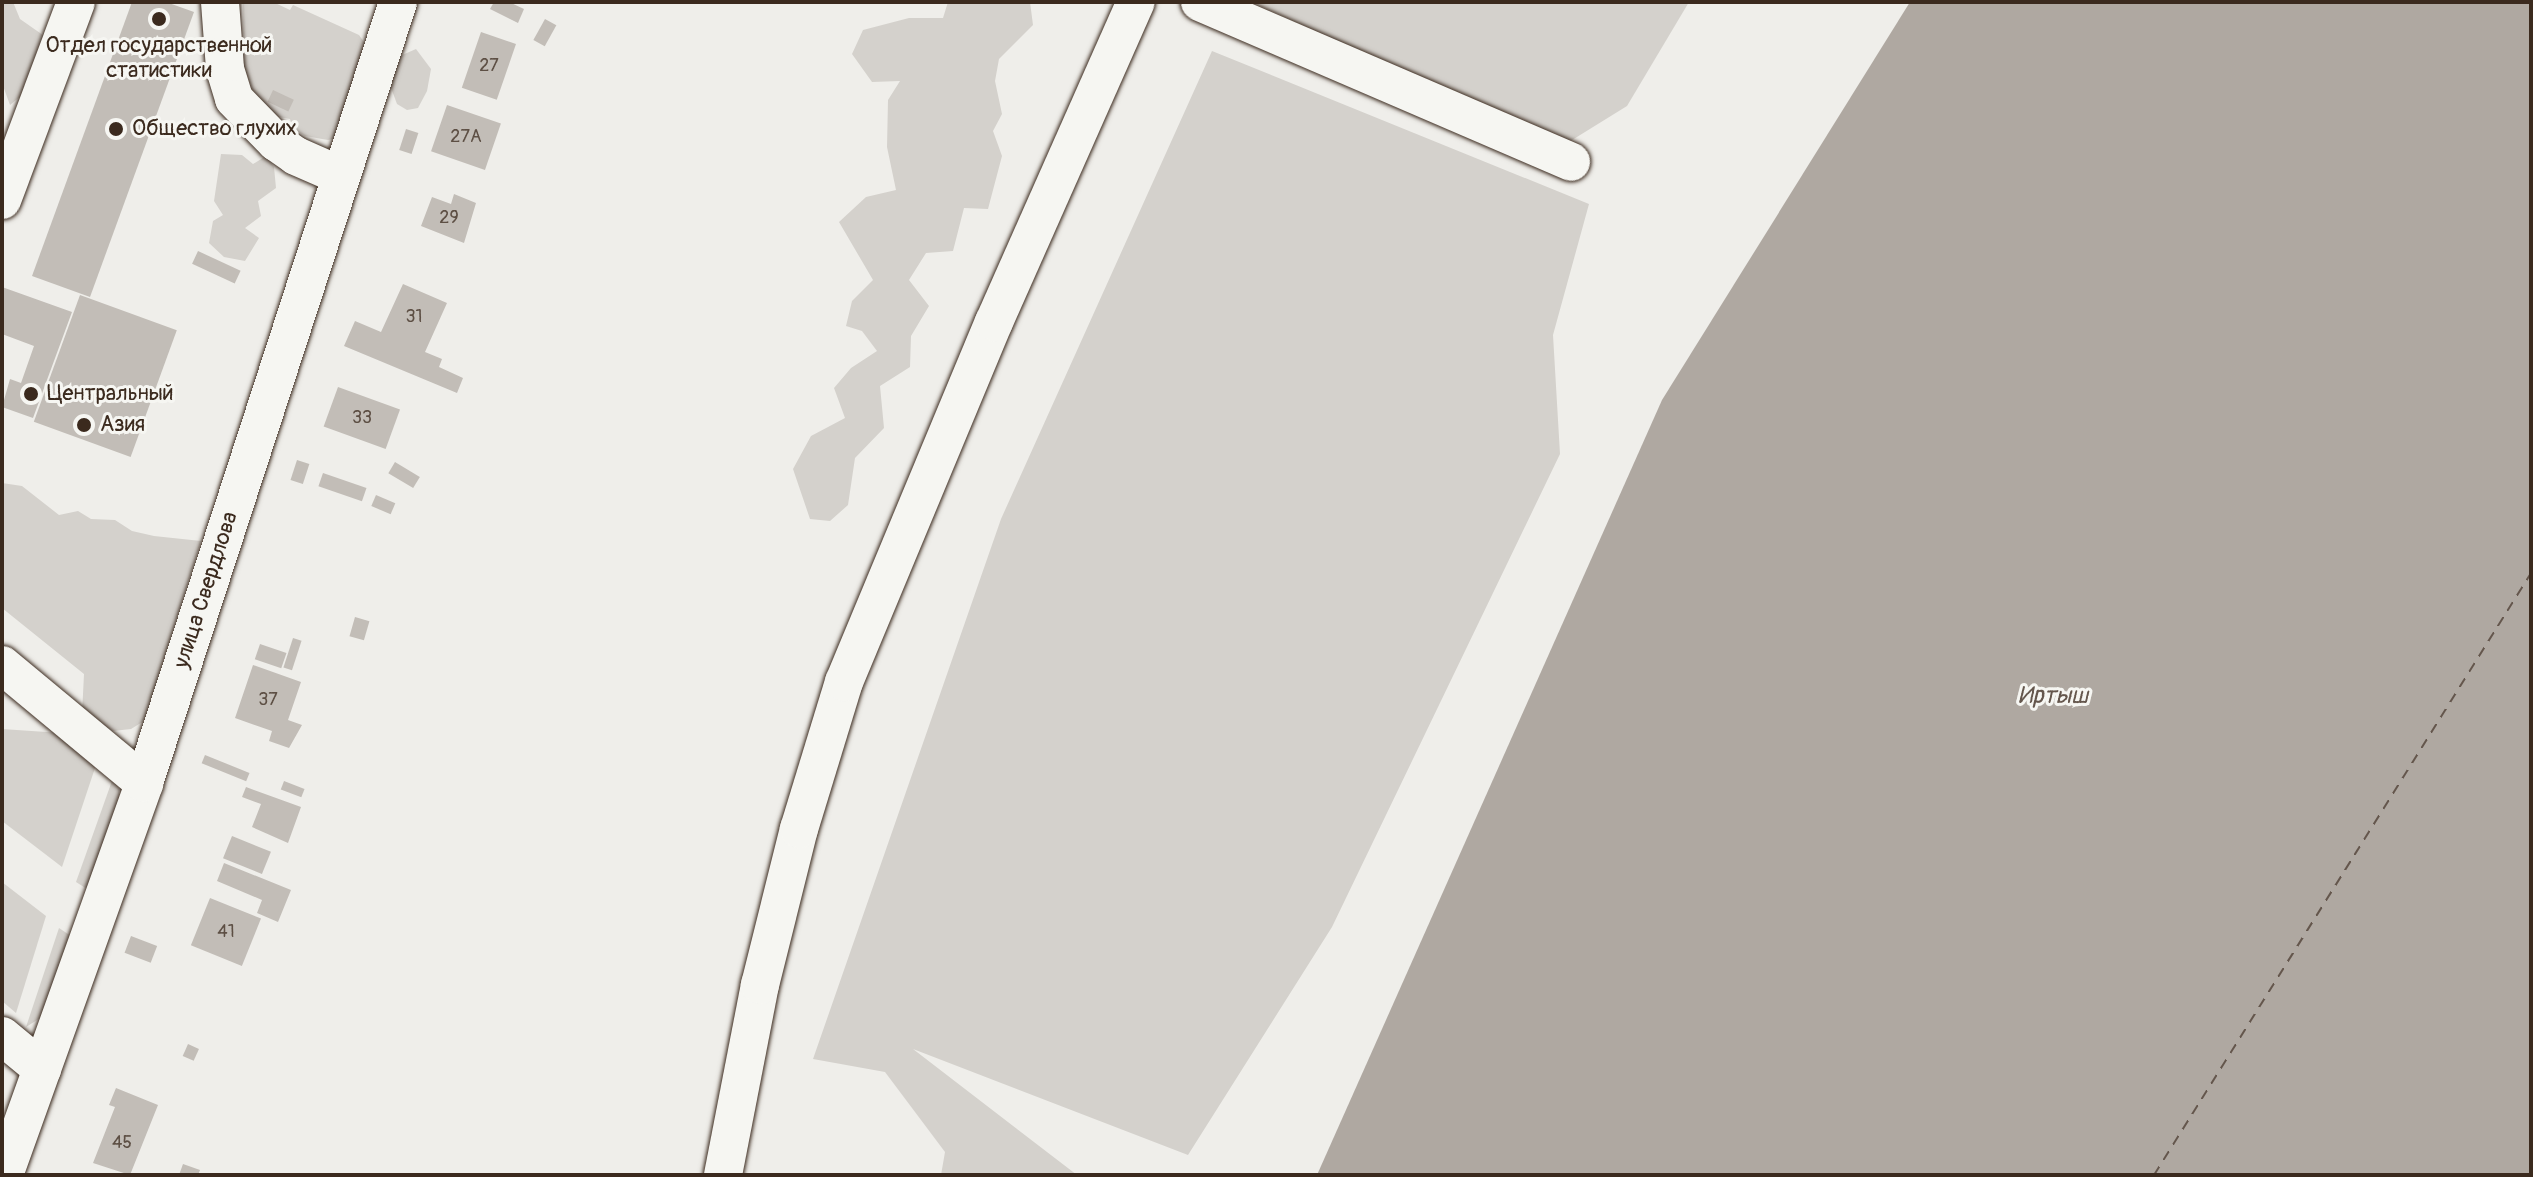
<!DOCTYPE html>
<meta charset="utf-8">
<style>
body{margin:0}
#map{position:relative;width:2533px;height:1177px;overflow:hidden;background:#efeeea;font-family:Pangolin,sans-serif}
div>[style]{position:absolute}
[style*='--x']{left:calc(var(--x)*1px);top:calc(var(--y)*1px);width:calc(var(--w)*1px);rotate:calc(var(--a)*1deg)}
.green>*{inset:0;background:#d4d1cc}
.water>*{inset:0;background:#afa8a1}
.ferry>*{height:2px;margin-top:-1px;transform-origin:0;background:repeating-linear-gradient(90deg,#64564c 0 10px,transparent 0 18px)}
.building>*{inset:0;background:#c2bdb7;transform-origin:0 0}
.roads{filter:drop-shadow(0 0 2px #3b2a1e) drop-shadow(0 0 2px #3b2a1e)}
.minor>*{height:38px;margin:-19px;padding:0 19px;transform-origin:19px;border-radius:19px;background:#f6f6f2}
.dots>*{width:22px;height:22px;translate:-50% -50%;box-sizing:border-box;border:4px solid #f6f6f2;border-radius:50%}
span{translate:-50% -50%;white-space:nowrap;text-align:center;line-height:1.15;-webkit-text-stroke:6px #f6f6f2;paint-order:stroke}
.number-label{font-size:18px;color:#5d4f44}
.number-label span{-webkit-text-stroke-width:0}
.poi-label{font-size:22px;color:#3b2a1e}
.left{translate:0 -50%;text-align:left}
.street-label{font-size:22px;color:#3b2a1e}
.water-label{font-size:24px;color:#64564c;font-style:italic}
.frame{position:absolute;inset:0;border:4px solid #3b2a1e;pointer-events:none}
</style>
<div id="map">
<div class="green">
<div style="clip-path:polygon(2px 2px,13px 2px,20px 19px,50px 40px,28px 90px,10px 105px,2px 83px)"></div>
<div style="clip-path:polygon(243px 2px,273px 2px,290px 10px,293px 5px,359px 35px,366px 45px,338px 138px,328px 140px,305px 136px,293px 128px,290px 119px,273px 116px,258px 103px,244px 68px)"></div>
<div style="clip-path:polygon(948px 2px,1030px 2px,1033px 25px,999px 59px,995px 81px,1002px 114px,993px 131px,1002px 156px,988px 209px,964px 208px,953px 251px,926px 253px,909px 280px,929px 306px,911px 336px,910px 367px,880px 386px,884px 428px,855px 458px,848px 505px,830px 521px,810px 519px,793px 469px,811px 436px,845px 418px,834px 388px,851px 368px,877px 351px,862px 331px,846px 326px,852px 301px,873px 280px,839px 222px,866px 197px,896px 190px,887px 147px,888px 100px,900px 81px,872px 82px,852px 54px,863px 30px,909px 18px,943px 18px)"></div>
<div style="clip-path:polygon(1252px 2px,1689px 2px,1627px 106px,1564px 145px)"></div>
<div style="clip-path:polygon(416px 49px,431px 69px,427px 91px,418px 108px,407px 110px,397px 104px,390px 85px,400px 56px)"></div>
<div style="clip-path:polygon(1212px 51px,1589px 204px,1553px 335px,1560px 454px,1332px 927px,1188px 1155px,913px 1049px,1077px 1175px,941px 1175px,945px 1152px,885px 1072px,813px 1059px,1001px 519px)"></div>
<div style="clip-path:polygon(221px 154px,242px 155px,253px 164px,266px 156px,274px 167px,276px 188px,258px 201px,261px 216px,245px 228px,259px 238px,245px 261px,224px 257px,209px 243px,213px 221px,223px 215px,214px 201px)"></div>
<div style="clip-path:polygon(2px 483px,22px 486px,59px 515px,78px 511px,91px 519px,115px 520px,132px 531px,154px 536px,201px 541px,144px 721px,131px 729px,113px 731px,82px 714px,84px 674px,2px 608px)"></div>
<div style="clip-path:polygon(2px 729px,61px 733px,97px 762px,62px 867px,2px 821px)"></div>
<div style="clip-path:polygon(113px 778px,119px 789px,119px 800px,87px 889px,76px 882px)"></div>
<div style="clip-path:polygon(2px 882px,46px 916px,16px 1013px,2px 1001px)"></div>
<div style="clip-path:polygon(59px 928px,71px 936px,45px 1015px,26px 1027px)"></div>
</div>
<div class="water">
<div style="clip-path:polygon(1910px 2px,2531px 2px,2531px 1175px,1317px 1175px,1662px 400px)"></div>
</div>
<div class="ferry">
<div style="--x:2154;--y:1175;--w:710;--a:-57.94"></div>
</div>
<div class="building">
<div style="clip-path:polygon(132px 2px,166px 2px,194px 12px,90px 297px,32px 276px)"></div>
<div style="clip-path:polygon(494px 2px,509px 2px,524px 9px,518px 23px,490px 9px)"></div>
<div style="left:545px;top:19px;width:13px;height:24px;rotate:29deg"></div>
<div style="left:481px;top:32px;width:37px;height:59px;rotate:19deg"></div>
<div style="left:273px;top:90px;width:23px;height:13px;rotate:25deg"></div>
<div style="left:447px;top:105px;width:57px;height:49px;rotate:19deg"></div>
<div style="left:406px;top:129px;width:13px;height:22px;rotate:18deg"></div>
<div style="clip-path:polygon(454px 194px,476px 203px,464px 243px,421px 226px,432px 197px,451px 204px)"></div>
<div style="left:198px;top:251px;width:47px;height:14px;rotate:25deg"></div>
<div style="clip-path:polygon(403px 284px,447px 303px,425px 352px,442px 359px,439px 367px,463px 378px,457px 393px,344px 346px,355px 321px,381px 332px)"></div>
<div style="clip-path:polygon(2px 287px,72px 312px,33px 418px,2px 407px,10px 379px,21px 383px,34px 346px,2px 334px)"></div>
<div style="left:80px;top:295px;width:103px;height:135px;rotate:20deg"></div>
<div style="left:338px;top:387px;width:66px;height:42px;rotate:20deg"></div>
<div style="left:297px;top:460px;width:13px;height:21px;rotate:18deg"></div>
<div style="left:395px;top:462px;width:29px;height:13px;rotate:31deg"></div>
<div style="left:323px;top:473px;width:46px;height:14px;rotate:19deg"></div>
<div style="left:376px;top:495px;width:21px;height:12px;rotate:23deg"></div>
<div style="left:355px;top:617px;width:15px;height:20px;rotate:16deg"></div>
<div style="left:293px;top:638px;width:9px;height:31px;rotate:18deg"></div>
<div style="left:260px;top:644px;width:28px;height:16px;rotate:19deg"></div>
<div style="clip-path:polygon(253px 665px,301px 682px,288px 720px,302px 725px,289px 748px,269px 741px,272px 731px,235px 718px)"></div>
<div style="left:205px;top:755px;width:48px;height:9px;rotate:22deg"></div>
<div style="left:284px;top:781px;width:22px;height:9px;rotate:21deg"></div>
<div style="clip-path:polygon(246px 787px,301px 807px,288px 843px,252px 827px,261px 804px,242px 797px)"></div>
<div style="left:232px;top:836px;width:42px;height:24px;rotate:22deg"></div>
<div style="clip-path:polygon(224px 863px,291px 890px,278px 922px,257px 913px,262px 900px,217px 881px)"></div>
<div style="left:210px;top:898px;width:55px;height:51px;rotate:22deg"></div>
<div style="left:131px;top:936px;width:28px;height:18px;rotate:21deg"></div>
<div style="left:188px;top:1044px;width:12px;height:13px;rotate:24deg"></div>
<div style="clip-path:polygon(116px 1088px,158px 1105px,130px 1175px,93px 1163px,115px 1107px,109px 1105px)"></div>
<div style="clip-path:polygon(183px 1164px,200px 1170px,198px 1175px,179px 1175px)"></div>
</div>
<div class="roads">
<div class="minor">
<div style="--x:220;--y:2;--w:67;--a:85.7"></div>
<div style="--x:225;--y:69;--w:31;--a:73"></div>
<div style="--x:234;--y:99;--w:60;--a:45.7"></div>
<div style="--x:276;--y:142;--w:24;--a:35"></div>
<div style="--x:296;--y:156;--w:47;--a:23.8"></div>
<div style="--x:1200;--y:2;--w:404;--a:23.3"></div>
<div style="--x:2;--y:200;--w:211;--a:-69.5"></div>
<div style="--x:2;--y:665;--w:185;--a:39.7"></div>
<div style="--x:2;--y:1036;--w:52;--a:39.5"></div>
<div style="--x:4;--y:1175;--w:416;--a:-70.3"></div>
<div style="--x:144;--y:783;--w:821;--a:-71.98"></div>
<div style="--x:723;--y:1175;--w:194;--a:-79"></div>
<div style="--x:760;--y:985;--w:161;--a:-76"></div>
<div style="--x:799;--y:829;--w:154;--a:-73"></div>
<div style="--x:844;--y:682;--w:390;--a:-67.4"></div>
<div style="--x:994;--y:322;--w:350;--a:-66.1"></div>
</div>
</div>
<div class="dots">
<div style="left:159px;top:19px;background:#3b2a1e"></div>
<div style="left:116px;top:129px;background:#3b2a1e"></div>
<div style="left:31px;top:394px;background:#3b2a1e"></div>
<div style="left:84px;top:425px;background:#3b2a1e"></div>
</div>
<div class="number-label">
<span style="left:489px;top:66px">27</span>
<span style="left:466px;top:137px">27А</span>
<span style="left:449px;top:218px">29</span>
<span style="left:414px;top:317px">31</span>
<span style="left:362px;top:418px">33</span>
<span style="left:268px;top:700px">37</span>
<span style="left:226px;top:932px">41</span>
<span style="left:122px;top:1143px">45</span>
</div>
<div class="poi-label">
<span style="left:159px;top:58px">Отдел государственной<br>статистики</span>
<span class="left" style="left:132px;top:129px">Общество глухих</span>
<span class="left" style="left:47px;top:394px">Центральный</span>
<span class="left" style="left:100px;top:425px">Азия</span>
</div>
<div class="street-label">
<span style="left:206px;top:590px;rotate:-72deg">улица Свердлова</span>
</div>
<div class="water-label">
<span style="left:2053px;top:696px">Иртыш</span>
</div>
<div class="frame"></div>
</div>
